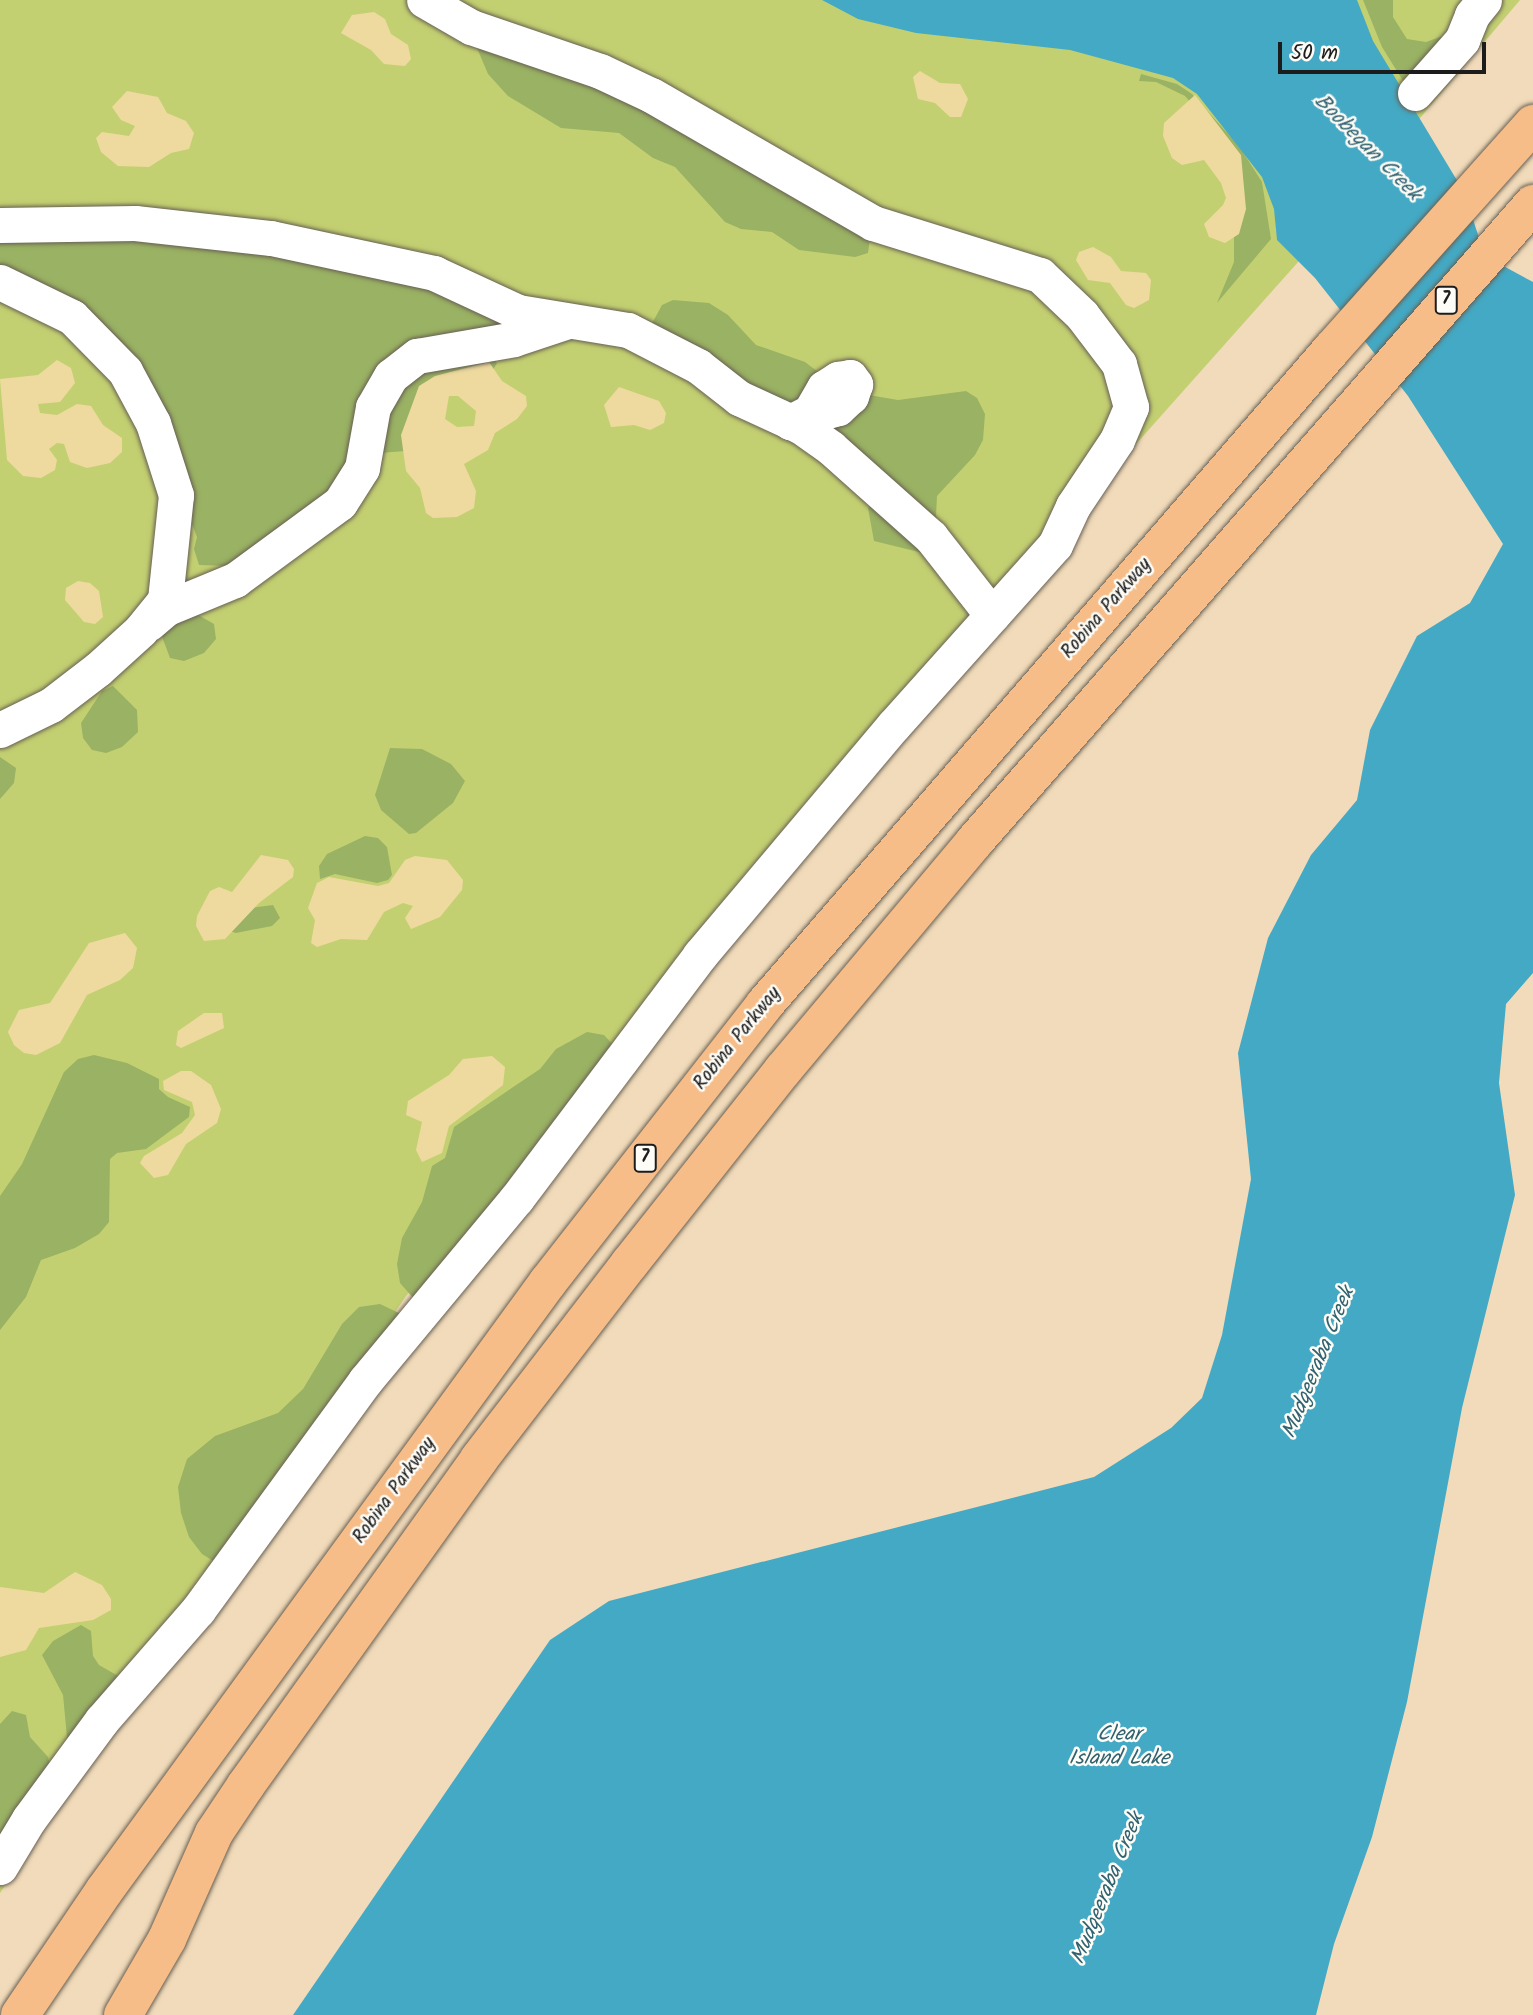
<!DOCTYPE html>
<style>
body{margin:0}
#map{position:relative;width:1533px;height:2015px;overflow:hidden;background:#f1dbba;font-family:Kalam,sans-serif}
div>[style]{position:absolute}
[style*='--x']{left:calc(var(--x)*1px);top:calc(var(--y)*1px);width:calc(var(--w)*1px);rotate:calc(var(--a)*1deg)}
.green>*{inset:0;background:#c3d071}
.forest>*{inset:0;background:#9ab263}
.sand>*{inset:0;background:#eeda9e}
.water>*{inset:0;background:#44a9c4}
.roads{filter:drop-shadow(0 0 2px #675f53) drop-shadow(0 0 2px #675f53)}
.minor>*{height:35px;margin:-17.5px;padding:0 17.5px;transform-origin:17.5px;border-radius:17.5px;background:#fff}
.major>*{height:38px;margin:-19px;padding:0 19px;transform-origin:19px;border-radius:19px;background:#f7bd88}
span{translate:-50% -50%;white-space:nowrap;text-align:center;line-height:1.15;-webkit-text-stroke:5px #fdfcf7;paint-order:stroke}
.shield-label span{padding:2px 5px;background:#fdfcf7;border:2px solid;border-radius:5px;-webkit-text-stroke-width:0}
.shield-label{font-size:18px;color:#1c1c1c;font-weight:700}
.street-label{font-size:19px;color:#1c1c1c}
.water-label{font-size:21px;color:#306270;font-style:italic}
.scale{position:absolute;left:1278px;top:42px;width:208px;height:32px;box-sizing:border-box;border:4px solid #1c1c1c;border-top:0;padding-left:9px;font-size:21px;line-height:24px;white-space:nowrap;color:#1c1c1c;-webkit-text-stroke:5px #fdfcf7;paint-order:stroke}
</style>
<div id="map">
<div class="green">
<div style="clip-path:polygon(0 0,1520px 0,1299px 261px,779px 845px,406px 1296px,0 1893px)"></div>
</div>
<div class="forest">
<div style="clip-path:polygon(1363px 0,1393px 0,1393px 17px,1407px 39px,1426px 42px,1448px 34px,1405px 84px,1382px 47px)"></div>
<div style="clip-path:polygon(472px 36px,589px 71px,871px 231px,868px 253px,855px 257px,799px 250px,772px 232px,741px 229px,725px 222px,675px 167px,653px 158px,619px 133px,561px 128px,508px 96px,488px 74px)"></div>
<div style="clip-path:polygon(1141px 74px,1177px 84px,1192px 94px,1239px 146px,1262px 182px,1271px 239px,1217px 303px,1234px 262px,1234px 236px,1243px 208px,1205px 119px,1185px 96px,1156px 82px,1139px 81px)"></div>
<div style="clip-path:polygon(0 235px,258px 241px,512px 313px,492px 357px,497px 363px,493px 370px,461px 378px,405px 451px,380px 453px,230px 566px,199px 565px,194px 549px,197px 537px,136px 379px,0 275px)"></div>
<div style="clip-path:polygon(673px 300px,709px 303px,728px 315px,756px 345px,805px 362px,826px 378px,787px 416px,650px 327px,662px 305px)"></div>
<div style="clip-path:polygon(966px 391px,977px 398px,985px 414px,983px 440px,975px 455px,937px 496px,936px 516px,944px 535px,923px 553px,874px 541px,868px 508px,877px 499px,826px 432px,863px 394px,898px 400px)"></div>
<div style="clip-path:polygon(193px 612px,214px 624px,216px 639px,204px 653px,184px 661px,170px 658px,161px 634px,172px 620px)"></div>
<div style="clip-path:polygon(113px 686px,137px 710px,138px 732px,122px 747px,106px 753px,92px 750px,83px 738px,81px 723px,102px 691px)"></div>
<div style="clip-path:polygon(390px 748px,422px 749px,451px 764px,465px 781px,453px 803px,416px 833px,409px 834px,381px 810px,375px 795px)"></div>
<div style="clip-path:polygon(0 757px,16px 768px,14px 783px,0 799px)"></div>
<div style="clip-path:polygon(365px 836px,378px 838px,387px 847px,392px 875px,388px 880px,377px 883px,335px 874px,320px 879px,319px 866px,327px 854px)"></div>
<div style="clip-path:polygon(273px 905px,280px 918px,272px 926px,236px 933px,227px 930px,250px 908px)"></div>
<div style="clip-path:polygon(587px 1032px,604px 1035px,616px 1048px,414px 1299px,400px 1283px,397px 1264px,402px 1238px,422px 1202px,432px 1166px,445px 1158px,454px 1127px,540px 1069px,556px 1049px)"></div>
<div style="clip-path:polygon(94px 1055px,127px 1063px,159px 1079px,159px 1089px,168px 1097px,190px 1107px,189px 1117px,146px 1149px,117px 1153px,110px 1159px,109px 1222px,99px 1234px,75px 1248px,41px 1260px,26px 1297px,0 1330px,0 1196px,22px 1164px,64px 1072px,78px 1059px)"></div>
<div style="clip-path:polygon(380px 1304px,401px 1314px,215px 1562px,202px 1554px,189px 1537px,181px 1513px,178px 1487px,187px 1459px,215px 1436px,278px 1413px,303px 1389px,342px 1324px,359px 1307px)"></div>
<div style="clip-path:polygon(81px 1625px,91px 1631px,93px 1656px,99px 1665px,127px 1681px,69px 1759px,63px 1695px,42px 1655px,53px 1641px)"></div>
<div style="clip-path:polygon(12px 1711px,26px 1715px,30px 1737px,48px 1757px,53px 1778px,0 1855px,0 1724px)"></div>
</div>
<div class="sand">
<div style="clip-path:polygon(374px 12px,385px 19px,391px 34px,408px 45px,411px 59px,405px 66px,384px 64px,371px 50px,341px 33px,352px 15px)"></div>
<div style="clip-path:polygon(920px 71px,940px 83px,960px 84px,968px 99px,961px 117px,950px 117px,935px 103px,918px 99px,913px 77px)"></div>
<div style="clip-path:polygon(127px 91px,158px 97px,167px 113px,186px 121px,194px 133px,189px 149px,171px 153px,149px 167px,118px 166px,101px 152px,96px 138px,102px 132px,129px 136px,135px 126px,121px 120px,112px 107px)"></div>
<div style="clip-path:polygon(1195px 95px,1241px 155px,1246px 209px,1239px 234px,1225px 243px,1209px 237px,1204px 224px,1223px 205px,1226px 198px,1221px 183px,1204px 160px,1182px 165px,1172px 158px,1163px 136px,1164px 123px)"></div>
<div style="clip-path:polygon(1093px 247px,1111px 257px,1121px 271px,1146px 273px,1151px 280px,1149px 300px,1134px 308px,1126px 305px,1110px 283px,1088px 280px,1076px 260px,1079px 252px)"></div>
<div style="clip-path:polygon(57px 360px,71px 368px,75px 383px,60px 402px,38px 404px,40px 413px,57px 415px,77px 404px,91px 406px,103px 425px,122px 438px,122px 452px,110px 463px,87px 468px,70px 462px,64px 444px,57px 443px,49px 449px,57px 460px,55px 470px,41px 478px,23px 476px,7px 460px,0 379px,38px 375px)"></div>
<div style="clip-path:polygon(evenodd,489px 362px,502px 381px,526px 396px,527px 406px,517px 419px,495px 433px,488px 450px,464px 464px,476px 491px,474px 508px,457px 517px,433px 518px,426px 513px,420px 488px,406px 471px,401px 435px,419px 386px,435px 376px,489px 362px,449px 396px,458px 396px,476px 411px,474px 426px,457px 427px,445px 419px,449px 396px)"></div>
<div style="clip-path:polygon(619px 387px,659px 401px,666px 413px,664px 423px,650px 430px,634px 425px,611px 427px,604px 405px)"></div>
<div style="clip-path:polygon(78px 581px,90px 583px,99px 591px,103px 617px,95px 624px,84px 622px,65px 600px,66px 588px)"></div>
<div style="clip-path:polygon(261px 855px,288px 860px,294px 869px,293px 877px,259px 903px,225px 939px,204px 941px,196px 926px,197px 916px,210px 891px,219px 887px,232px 892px)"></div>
<div style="clip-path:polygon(415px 856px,447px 860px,463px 880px,462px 890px,440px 917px,411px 929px,405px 918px,413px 906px,403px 903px,384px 912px,367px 940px,341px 939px,317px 947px,311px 943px,315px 920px,308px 908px,317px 883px,329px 877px,378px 886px,389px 883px,405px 860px)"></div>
<div style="clip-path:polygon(125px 933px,137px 948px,133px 968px,120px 980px,87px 995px,60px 1043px,36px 1055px,24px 1053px,14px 1045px,8px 1032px,19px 1010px,50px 1003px,89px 943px)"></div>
<div style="clip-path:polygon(204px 1013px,222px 1013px,224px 1028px,181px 1048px,176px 1045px,178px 1031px)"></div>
<div style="clip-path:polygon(492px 1056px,505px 1067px,503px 1085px,449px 1126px,442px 1153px,422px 1162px,416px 1150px,422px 1122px,406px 1115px,408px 1101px,449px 1075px,463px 1059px)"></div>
<div style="clip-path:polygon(181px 1071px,191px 1071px,211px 1085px,221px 1109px,217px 1123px,186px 1144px,168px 1175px,154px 1178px,140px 1163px,144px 1156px,182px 1133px,195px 1115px,192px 1102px,164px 1090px,163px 1081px)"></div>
<div style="clip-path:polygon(75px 1572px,102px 1585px,111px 1599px,111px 1610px,93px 1620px,39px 1628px,26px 1650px,0 1657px,0 1587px,44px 1593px)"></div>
</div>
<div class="water">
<div style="clip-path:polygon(822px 0,1357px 0,1373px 41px,1464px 192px,1485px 256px,1533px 282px,1533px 973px,1506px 1004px,1499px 1083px,1515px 1195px,1462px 1408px,1407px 1702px,1372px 1837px,1334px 1944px,1316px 2015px,293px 2015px,550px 1640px,609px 1601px,1094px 1477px,1171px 1428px,1202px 1398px,1222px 1335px,1251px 1179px,1238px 1053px,1268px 938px,1311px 855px,1357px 800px,1370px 730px,1417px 636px,1470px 603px,1503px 544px,1408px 396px,1315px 278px,1277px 240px,1274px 209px,1262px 177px,1197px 94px,1173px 78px,1070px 50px,916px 33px,858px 19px)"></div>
</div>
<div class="roads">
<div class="minor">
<div style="--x:1415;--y:93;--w:71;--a:-48.4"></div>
<div style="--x:1462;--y:40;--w:27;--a:-68"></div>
<div style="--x:1472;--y:15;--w:19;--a:-51"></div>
<div style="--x:0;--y:225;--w:135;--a:-0.8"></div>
<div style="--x:135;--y:223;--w:137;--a:6.3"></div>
<div style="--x:271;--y:238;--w:167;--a:12.1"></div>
<div style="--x:434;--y:273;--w:93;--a:24.9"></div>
<div style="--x:518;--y:312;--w:111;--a:9.3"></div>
<div style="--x:628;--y:330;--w:79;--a:27.2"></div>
<div style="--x:698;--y:366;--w:52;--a:38"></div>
<div style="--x:739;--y:398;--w:67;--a:24.7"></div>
<div style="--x:800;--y:426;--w:38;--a:35"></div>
<div style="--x:831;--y:448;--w:134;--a:41.7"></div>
<div style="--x:931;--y:537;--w:99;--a:52"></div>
<div style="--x:0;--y:282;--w:80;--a:25.9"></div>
<div style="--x:72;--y:317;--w:76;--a:45.5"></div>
<div style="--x:125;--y:371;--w:59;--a:61.7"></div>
<div style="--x:153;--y:423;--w:76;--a:72.3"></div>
<div style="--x:176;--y:495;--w:106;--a:96"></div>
<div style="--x:165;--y:600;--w:38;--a:129"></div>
<div style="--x:141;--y:630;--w:58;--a:137.8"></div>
<div style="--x:98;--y:669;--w:59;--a:142.5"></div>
<div style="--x:51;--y:705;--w:57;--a:153.9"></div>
<div style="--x:850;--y:377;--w:9;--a:54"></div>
<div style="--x:855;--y:384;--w:13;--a:108"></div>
<div style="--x:851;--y:396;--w:18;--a:137"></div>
<div style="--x:838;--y:408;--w:50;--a:163.7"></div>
<div style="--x:790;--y:422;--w:22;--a:-27"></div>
<div style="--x:810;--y:412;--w:28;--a:-60"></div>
<div style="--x:824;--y:388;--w:17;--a:-33"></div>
<div style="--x:838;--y:379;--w:12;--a:-9"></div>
<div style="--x:149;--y:623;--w:23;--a:-40"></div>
<div style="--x:167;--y:608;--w:74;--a:-22.4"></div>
<div style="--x:235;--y:580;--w:130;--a:-36.3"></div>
<div style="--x:340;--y:503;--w:41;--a:-57.8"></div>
<div style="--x:362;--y:468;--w:62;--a:-79.8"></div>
<div style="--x:373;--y:407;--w:36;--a:-60"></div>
<div style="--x:391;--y:376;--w:33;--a:-38"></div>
<div style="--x:417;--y:356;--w:98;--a:-9.9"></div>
<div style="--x:514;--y:339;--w:54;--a:-18.4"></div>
<div style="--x:0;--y:1867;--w:56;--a:-58.9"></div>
<div style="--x:29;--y:1819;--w:123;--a:-53.6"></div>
<div style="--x:102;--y:1720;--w:146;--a:-48.9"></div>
<div style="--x:198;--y:1610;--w:283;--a:-53.9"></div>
<div style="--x:365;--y:1381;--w:238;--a:-50.3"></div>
<div style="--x:517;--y:1198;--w:304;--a:-53"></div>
<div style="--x:700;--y:955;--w:299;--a:-49.9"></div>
<div style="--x:893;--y:726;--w:243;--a:-48.2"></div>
<div style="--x:1055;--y:545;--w:43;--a:-65.2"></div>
<div style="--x:1073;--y:506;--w:79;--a:-56.3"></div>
<div style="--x:1117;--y:440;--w:36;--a:-67"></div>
<div style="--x:1131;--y:407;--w:45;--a:-105.6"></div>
<div style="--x:1119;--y:364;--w:61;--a:-127.1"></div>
<div style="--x:1082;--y:315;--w:58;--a:-136.4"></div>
<div style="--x:1040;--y:275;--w:175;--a:-162.7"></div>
<div style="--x:873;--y:223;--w:256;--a:-150"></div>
<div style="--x:651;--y:95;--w:56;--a:-154.8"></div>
<div style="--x:600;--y:71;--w:136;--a:-161.2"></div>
<div style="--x:471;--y:27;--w:54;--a:-150.1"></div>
</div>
<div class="major">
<div style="--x:20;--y:2015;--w:150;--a:-55.9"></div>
<div style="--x:104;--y:1891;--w:754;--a:-53.91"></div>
<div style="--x:548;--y:1282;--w:353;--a:-52"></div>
<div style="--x:765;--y:1004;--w:866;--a:-49.12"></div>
<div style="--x:1332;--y:349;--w:302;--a:-48.2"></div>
<div style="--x:123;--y:2015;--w:88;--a:-59.9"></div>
<div style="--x:167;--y:1939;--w:116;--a:-66.1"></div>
<div style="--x:214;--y:1833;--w:58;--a:-56.3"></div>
<div style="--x:246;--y:1785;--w:401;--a:-54.4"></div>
<div style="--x:479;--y:1459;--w:247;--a:-52.4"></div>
<div style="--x:630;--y:1263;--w:246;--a:-51.6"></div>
<div style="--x:783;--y:1070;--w:299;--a:-50"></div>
<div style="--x:975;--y:841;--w:847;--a:-48.78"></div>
</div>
</div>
<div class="shield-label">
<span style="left:1446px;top:300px">7</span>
<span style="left:645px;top:1158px">7</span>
</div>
<div class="street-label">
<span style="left:1107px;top:609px;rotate:-49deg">Robina Parkway</span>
<span style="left:738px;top:1039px;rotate:-51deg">Robina Parkway</span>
<span style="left:395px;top:1491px;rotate:-54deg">Robina Parkway</span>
</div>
<div class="water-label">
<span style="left:1367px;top:148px;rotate:45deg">Boobegan Creek</span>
<span style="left:1319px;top:1363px;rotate:-68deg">Mudgeeraba Creek</span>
<span style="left:1119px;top:1747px">Clear<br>Island Lake</span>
<span style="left:1108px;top:1889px;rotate:-68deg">Mudgeeraba Creek</span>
</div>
<div class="scale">50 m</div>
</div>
